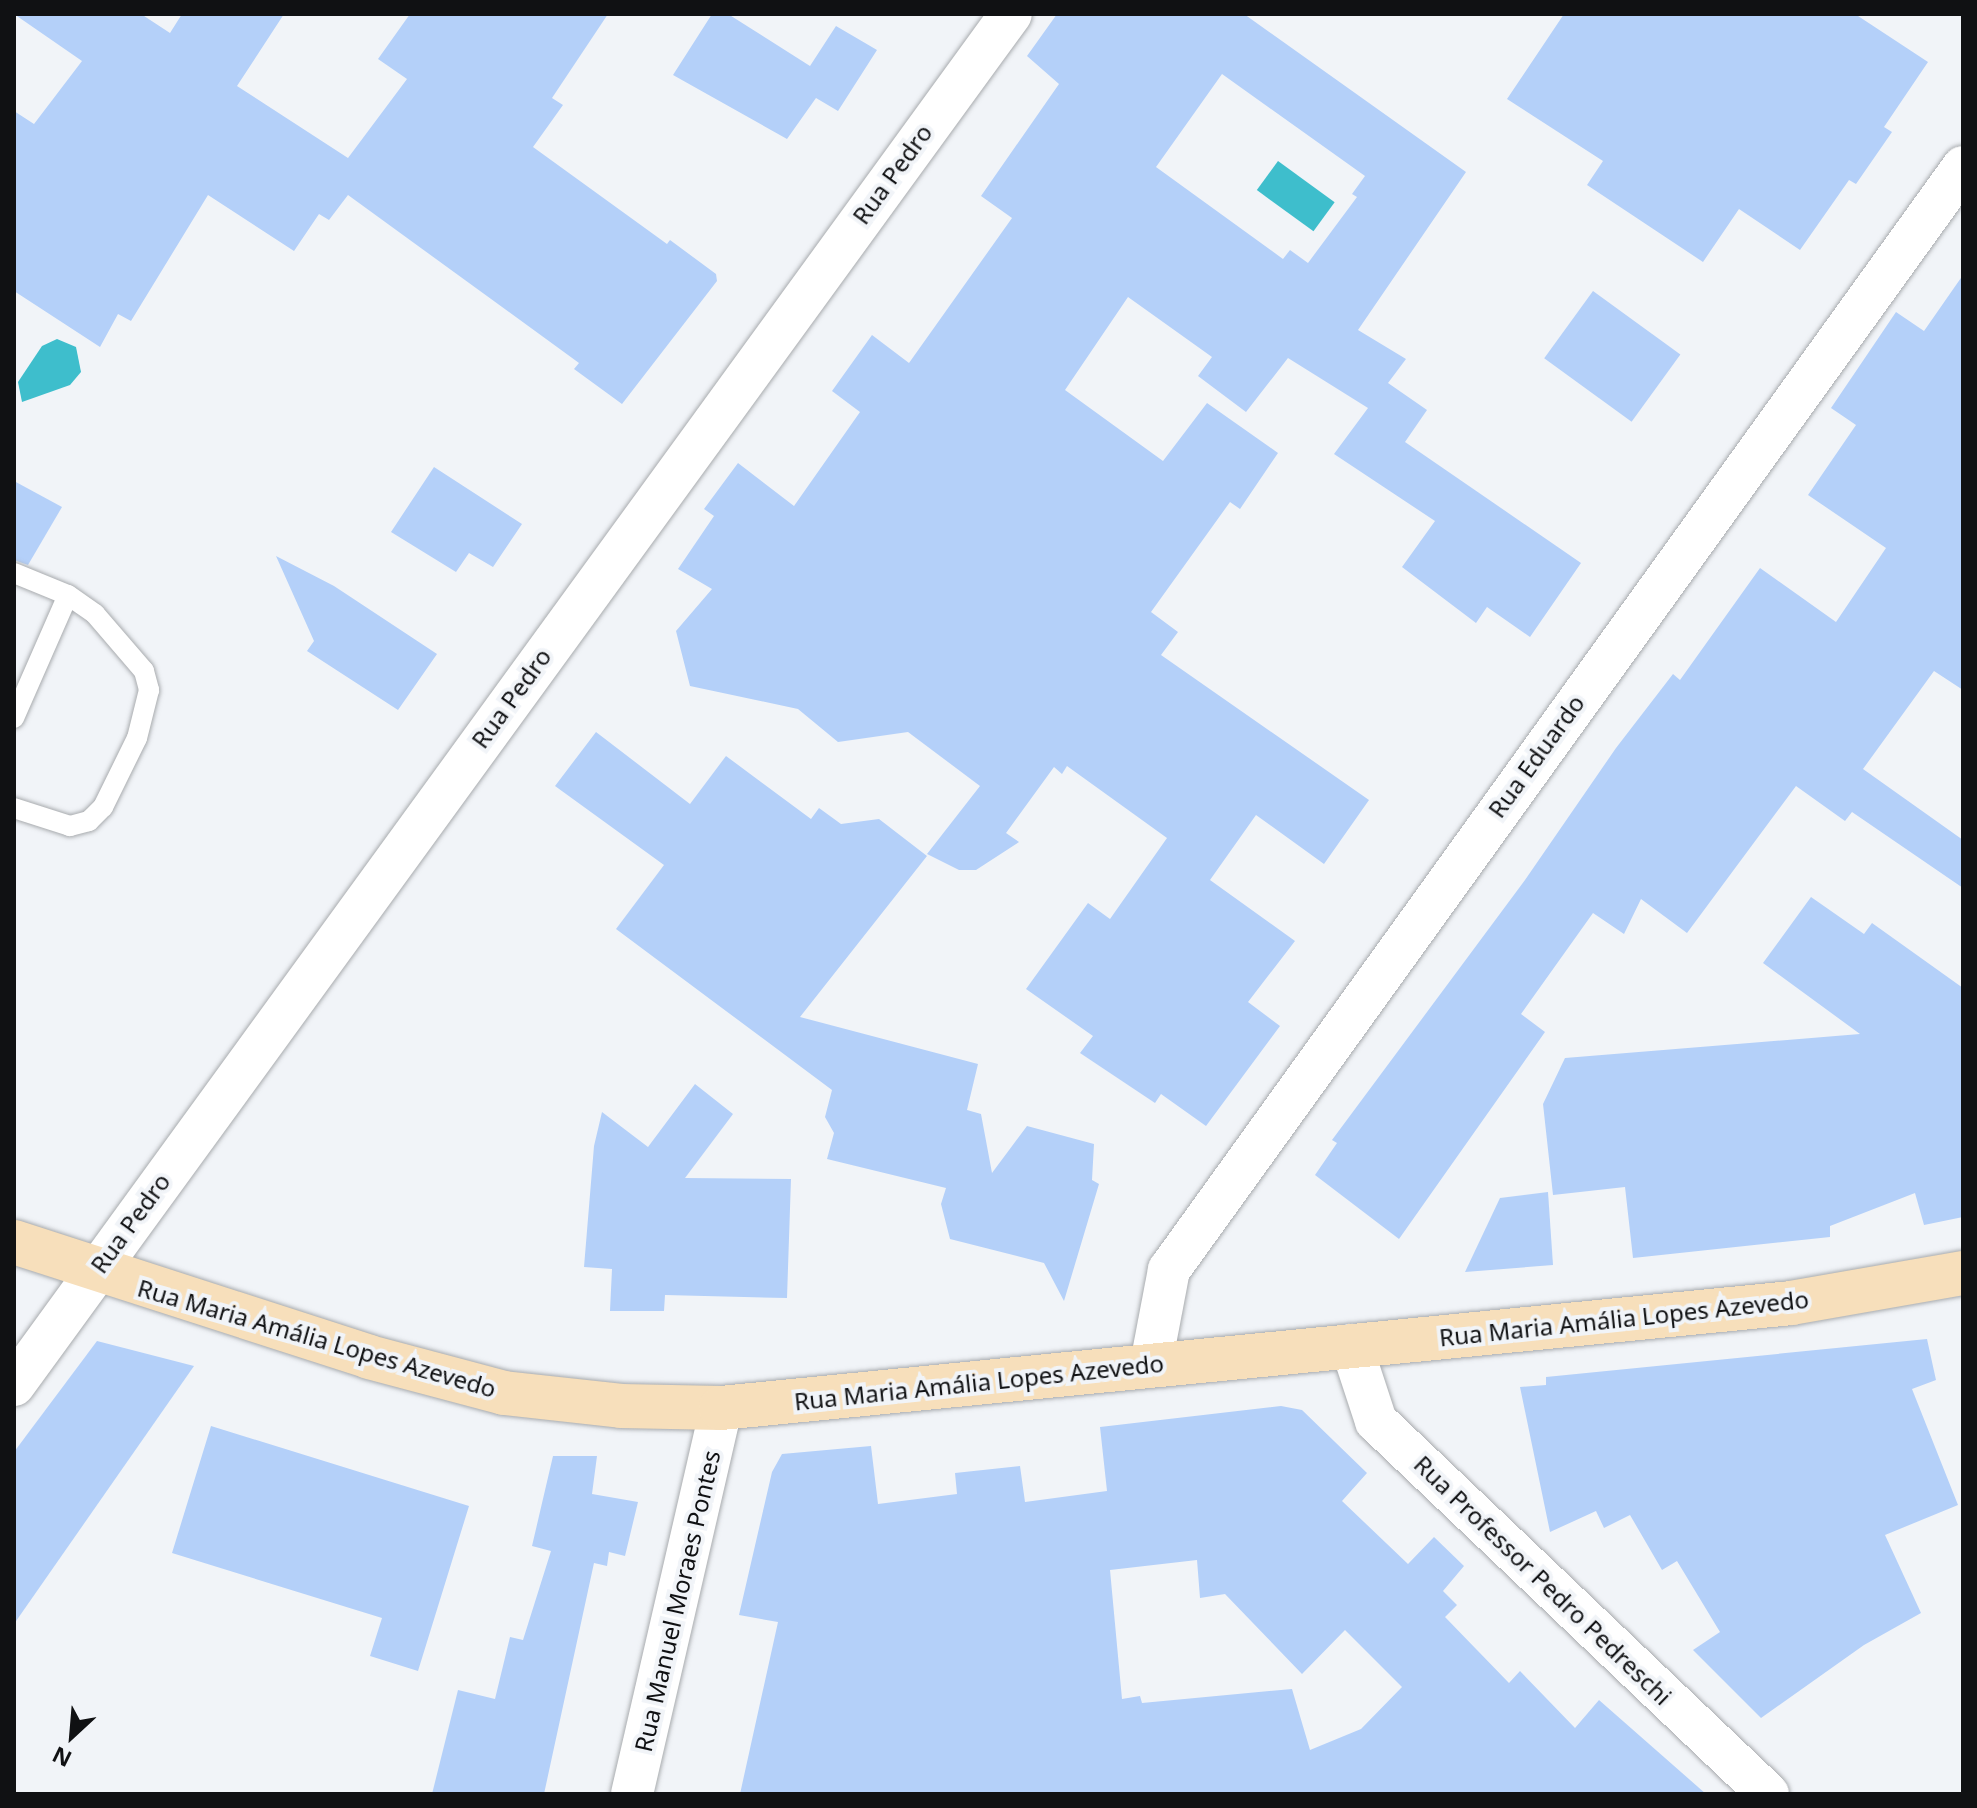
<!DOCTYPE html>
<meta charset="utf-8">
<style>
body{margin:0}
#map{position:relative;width:1977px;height:1808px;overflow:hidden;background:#f1f4f8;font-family:"Noto Sans",sans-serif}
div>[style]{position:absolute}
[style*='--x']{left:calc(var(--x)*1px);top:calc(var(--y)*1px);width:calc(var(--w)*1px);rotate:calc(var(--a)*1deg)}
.water>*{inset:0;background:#3ebecc;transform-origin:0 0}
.building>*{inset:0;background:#b4d0f9;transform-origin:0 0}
.roads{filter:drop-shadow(0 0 2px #a8abae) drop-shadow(0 0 2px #a8abae)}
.service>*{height:20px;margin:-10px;padding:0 10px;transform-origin:10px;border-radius:10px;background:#fff}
.minor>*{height:42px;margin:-21px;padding:0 21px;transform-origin:21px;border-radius:21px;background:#fff}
.secondary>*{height:44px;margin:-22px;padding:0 22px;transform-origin:22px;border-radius:22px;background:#f7dfbb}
span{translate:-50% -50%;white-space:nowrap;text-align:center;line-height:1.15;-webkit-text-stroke:8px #f1f4f8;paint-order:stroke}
.street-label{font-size:24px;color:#101113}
.frame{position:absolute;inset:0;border:16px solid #101113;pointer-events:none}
.north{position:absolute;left:32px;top:1696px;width:80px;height:80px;-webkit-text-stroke:6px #f1f4f8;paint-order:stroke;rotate:206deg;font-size:22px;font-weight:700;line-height:32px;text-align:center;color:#101113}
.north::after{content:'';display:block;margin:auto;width:28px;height:36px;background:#101113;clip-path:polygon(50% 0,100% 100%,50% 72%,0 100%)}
</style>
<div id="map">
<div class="water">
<div style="left:1278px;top:161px;width:70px;height:36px;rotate:36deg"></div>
<div style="clip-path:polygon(57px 339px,76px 347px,81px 372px,70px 385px,22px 402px,18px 382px,42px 346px)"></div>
</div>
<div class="building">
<div style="clip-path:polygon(14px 14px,141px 14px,170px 33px,182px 14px,284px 14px,237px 86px,348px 158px,407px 79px,378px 59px,410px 14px,608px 14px,552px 98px,563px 105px,533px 147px,667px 244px,670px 240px,716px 274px,717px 281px,622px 404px,574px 369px,579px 363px,348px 195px,329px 220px,319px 214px,294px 251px,208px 195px,131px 321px,118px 314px,100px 347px,14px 291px,14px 111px,34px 124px,82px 61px)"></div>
<div style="clip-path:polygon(712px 14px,728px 14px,810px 66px,836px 26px,877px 50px,838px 111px,816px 98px,787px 139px,673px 75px)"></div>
<div style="clip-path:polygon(evenodd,1057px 14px,1244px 14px,1466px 172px,1358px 330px,1406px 359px,1388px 383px,1427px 410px,1405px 442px,1581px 563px,1530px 637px,1487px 607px,1476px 623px,1402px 567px,1435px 521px,1334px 454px,1368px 408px,1288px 358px,1246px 412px,1198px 376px,1212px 357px,1128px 297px,1065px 390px,1163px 461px,1207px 403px,1278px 453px,1240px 509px,1230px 502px,1151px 612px,1178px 632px,1161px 655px,1369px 800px,1324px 864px,1256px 815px,1210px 880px,1295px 941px,1248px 1002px,1280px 1026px,1206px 1126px,1161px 1094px,1155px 1103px,1080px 1053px,1093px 1036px,1026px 989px,1088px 903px,1110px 919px,1167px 838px,1067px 766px,1062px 774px,1054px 767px,1006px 833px,1019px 842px,976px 870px,959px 870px,927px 854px,980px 786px,908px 732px,838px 742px,798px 709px,690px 686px,676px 631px,712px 589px,678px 569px,714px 516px,704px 509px,738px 463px,794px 506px,860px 412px,832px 391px,872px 335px,909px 363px,1012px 218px,981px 196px,1059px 84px,1027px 56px,1057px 14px,1222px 74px,1365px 176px,1352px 194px,1357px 197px,1308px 263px,1290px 250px,1283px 259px,1156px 167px,1222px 74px)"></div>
<div style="clip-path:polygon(1564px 14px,1855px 14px,1928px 62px,1884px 127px,1892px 132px,1856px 184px,1849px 180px,1800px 250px,1739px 209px,1703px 262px,1587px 185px,1603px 161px,1507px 99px)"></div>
<div style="clip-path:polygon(1963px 275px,1963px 690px,1934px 671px,1863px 769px,1963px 840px,1963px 888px,1852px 812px,1845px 821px,1796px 786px,1687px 933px,1641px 899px,1624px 934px,1593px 913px,1521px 1014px,1545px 1032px,1399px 1239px,1315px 1175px,1337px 1143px,1332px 1140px,1525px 880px,1616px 748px,1673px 674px,1680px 680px,1760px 568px,1836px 622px,1886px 548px,1808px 495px,1856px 425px,1831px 408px,1896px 312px,1924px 331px)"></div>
<div style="left:1593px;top:291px;width:108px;height:83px;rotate:36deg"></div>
<div style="clip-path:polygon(434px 467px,522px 524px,493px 567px,469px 553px,456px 572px,391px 532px)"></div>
<div style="clip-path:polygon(14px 481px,62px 507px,28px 565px,14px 560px)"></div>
<div style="clip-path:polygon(276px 556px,334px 586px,437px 654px,398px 710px,307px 651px,314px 641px)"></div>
<div style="clip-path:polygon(596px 732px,690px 804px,726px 756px,811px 819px,819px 808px,841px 824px,879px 819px,927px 856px,800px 1017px,978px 1064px,967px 1110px,981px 1114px,992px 1173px,1027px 1126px,1094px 1144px,1092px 1180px,1099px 1184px,1064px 1301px,1044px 1263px,950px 1239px,941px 1204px,946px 1188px,827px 1159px,834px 1133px,825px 1117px,832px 1090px,616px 929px,664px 865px,555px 786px)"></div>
<div style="clip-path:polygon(1811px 897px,1864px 934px,1872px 923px,1963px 988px,1963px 1217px,1924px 1225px,1915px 1193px,1830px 1226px,1830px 1237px,1633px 1258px,1625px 1187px,1553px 1195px,1543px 1104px,1565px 1058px,1860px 1034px,1763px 963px)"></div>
<div style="clip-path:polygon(695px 1084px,733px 1114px,685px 1178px,791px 1179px,787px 1298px,665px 1295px,664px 1311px,610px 1311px,612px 1269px,584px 1267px,594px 1146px,602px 1112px,648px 1147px)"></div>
<div style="clip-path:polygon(1548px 1192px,1553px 1265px,1465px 1272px,1500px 1198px)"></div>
<div style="clip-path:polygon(1927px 1339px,1936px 1380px,1912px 1389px,1958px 1505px,1885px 1535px,1921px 1613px,1864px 1645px,1761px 1718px,1693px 1650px,1720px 1632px,1677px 1561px,1662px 1570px,1630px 1515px,1604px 1528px,1596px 1511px,1550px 1532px,1520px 1387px,1546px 1385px,1546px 1377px)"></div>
<div style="clip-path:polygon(97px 1341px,194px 1366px,14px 1624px,14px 1452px)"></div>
<div style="clip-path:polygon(evenodd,1281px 1406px,1302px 1410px,1367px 1473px,1342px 1501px,1408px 1564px,1434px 1537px,1464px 1566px,1443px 1591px,1457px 1605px,1445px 1617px,1509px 1683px,1520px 1671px,1575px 1728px,1599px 1700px,1706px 1794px,740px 1794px,778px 1622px,739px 1615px,772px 1472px,782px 1454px,871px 1446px,878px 1504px,957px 1494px,955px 1473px,1020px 1466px,1025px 1502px,1107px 1491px,1100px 1427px,1281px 1406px,1197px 1560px,1200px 1598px,1225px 1594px,1302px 1674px,1345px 1630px,1402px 1687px,1361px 1729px,1310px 1750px,1292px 1689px,1142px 1703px,1140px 1696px,1122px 1699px,1110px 1570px,1197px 1560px)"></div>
<div style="clip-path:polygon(211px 1426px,469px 1506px,418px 1671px,370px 1656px,382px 1618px,172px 1553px)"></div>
<div style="clip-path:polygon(553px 1456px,597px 1456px,592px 1494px,638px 1502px,625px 1556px,609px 1552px,607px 1566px,594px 1563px,544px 1794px,432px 1794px,458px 1690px,495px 1699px,510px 1637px,523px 1640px,551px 1551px,532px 1546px)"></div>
</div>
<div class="roads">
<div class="service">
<div style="--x:14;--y:573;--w:58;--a:22.2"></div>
<div style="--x:68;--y:595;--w:33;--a:35"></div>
<div style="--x:95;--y:614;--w:75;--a:49.3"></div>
<div style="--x:144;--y:671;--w:20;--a:75"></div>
<div style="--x:149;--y:690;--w:49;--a:104"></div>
<div style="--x:137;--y:738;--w:77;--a:116.2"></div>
<div style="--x:103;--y:807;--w:20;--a:135"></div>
<div style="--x:89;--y:821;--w:20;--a:165"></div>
<div style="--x:70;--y:826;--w:59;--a:-162.2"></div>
<div style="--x:14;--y:718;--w:134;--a:-66.3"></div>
</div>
<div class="minor">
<div style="--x:1351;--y:1345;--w:80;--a:71.8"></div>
<div style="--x:1376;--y:1421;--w:541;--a:43.58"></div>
<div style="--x:1151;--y:1364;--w:96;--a:-79.2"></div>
<div style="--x:1169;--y:1270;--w:1359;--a:-54.25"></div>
<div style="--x:14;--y:1385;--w:1695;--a:-53.98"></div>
<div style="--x:632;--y:1794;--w:396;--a:-77"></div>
</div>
<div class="secondary">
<div style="--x:14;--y:1242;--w:373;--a:17.9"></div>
<div style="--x:369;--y:1357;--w:140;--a:14.9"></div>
<div style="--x:504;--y:1393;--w:118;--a:6.3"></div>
<div style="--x:621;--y:1406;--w:100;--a:1.1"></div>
<div style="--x:721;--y:1408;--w:1075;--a:-5.6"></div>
<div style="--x:1791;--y:1303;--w:175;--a:-9.9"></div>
</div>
</div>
<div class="street-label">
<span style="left:892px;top:174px;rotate:-54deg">Rua Pedro</span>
<span style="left:511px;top:698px;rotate:-54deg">Rua Pedro</span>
<span style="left:1536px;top:756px;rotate:-54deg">Rua Eduardo</span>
<span style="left:130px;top:1223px;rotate:-54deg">Rua Pedro</span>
<span style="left:1624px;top:1318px;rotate:-6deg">Rua Maria Amália Lopes Azevedo</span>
<span style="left:317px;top:1338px;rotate:16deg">Rua Maria Amália Lopes Azevedo</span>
<span style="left:979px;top:1382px;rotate:-6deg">Rua Maria Amália Lopes Azevedo</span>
<span style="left:1543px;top:1580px;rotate:44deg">Rua Professor Pedro Pedreschi</span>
<span style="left:677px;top:1601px;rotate:-77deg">Rua Manuel Moraes Pontes</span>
</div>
<div class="frame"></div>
<div class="north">N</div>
</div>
